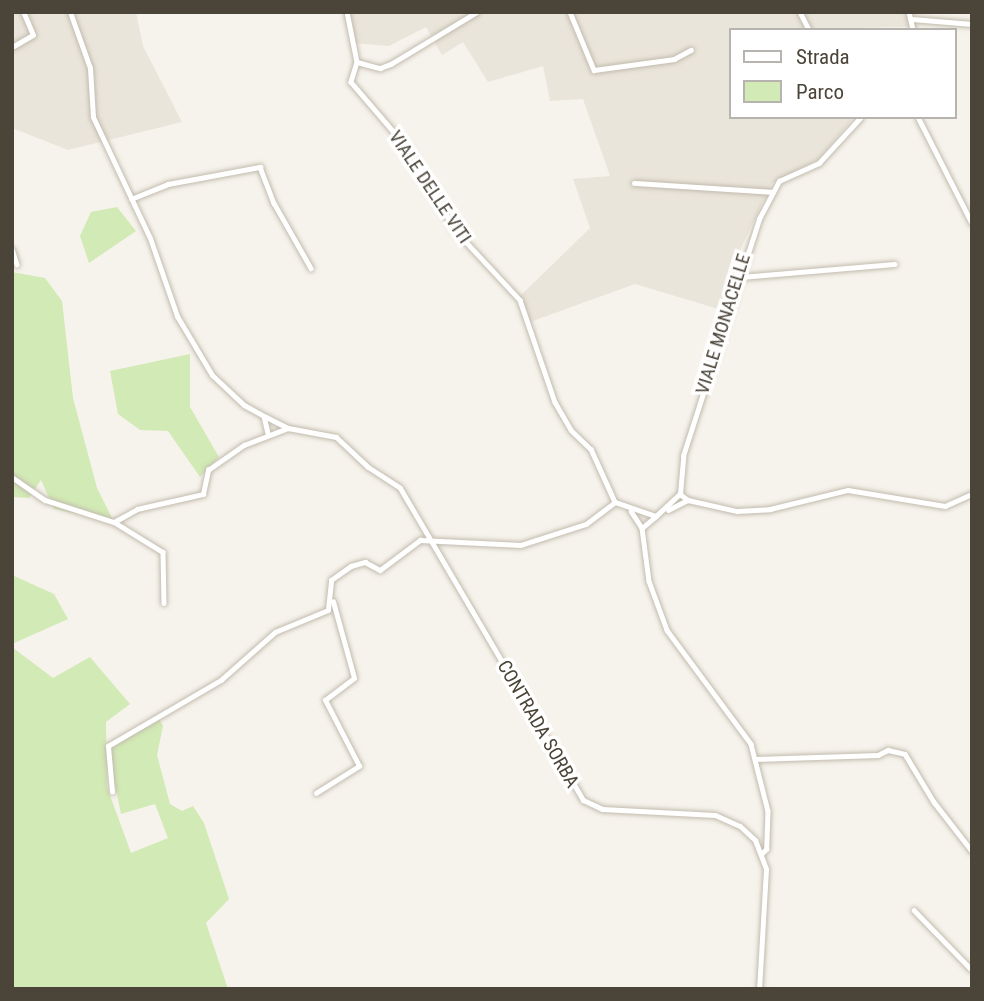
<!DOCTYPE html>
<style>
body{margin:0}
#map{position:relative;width:984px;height:1001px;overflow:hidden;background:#f6f3ec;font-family:"Roboto Condensed",sans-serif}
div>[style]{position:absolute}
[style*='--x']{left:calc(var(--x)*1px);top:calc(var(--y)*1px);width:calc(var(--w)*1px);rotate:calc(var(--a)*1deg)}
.residential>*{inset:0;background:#eae5da}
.green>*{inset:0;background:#d2eab5}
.roads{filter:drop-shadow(0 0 2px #c2bbae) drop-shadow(0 0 2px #c2bbae)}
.minor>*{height:4.5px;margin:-2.25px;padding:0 2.25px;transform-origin:2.25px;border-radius:2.25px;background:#fff}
.tertiary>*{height:5px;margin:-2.5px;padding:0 2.5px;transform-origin:2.5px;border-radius:2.5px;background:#fff}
span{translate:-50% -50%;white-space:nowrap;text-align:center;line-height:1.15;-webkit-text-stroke:7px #fff;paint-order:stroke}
.street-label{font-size:19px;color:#4b4439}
.frame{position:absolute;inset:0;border:14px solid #4b4439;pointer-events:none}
.legend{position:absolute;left:729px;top:28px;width:228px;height:91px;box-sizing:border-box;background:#fff;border:2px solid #b7b4b0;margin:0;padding:9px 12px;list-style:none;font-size:21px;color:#4b4439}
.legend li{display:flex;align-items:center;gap:14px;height:35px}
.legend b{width:35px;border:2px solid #b7b4b0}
</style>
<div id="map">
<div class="residential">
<div style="clip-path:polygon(12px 12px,136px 12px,143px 46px,182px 122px,68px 150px,12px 128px)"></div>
<div style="clip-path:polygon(343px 12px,905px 12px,910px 27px,730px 30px,730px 117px,854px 117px,819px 159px,771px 184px,741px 248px,725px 311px,635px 284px,530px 322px,517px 299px,590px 228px,573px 179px,610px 176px,583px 99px,550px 101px,543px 66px,488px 82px,463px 42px,442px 55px,426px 27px,389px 46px,352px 43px)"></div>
</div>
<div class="green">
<div style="clip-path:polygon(117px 207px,136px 231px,89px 263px,80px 236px,91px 212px)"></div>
<div style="clip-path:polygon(12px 272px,45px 278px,62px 301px,73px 398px,97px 488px,114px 522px,54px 509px,41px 480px,29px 498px,12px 497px)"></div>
<div style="clip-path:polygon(190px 354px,190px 407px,219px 457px,200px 477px,168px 431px,140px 430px,118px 414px,110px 371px)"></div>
<div style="clip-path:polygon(12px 575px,54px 594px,68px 619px,12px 644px)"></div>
<div style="clip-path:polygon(12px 647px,53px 678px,90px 657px,130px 704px,106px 722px,107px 787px,131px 853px,168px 838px,155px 804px,121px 814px,108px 751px,158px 717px,163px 726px,157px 755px,170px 804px,182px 811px,193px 806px,204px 823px,229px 899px,206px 923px,228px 989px,12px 989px)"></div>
</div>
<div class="roads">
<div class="minor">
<div style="--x:347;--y:12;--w:51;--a:78.7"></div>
<div style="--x:357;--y:62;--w:21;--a:107"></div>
<div style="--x:351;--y:82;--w:92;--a:49.4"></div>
<div style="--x:411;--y:152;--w:90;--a:60.6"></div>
<div style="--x:455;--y:230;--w:96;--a:47.1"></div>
<div style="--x:520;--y:300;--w:108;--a:71.1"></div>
<div style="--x:555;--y:402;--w:32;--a:60"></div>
<div style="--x:571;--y:430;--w:28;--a:44"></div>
<div style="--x:591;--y:449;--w:58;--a:65.6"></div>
<div style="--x:570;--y:12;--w:63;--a:67.5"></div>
<div style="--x:594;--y:70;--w:81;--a:-7.8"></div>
<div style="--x:674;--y:59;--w:19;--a:-28"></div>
<div style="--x:800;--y:12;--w:20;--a:63"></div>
<div style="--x:909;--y:12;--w:18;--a:77"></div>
<div style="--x:912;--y:19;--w:60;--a:4.8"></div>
<div style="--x:12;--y:47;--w:24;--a:-30"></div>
<div style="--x:33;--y:35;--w:25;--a:-113"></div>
<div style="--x:357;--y:62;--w:24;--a:15"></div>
<div style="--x:380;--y:68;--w:12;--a:-20"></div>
<div style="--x:391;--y:64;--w:100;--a:-31.2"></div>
<div style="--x:918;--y:117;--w:119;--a:63"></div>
<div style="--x:634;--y:183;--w:138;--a:3.7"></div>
<div style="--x:131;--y:199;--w:40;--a:-22"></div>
<div style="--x:168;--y:184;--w:94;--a:-10.5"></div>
<div style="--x:260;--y:167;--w:39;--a:69"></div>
<div style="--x:274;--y:203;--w:75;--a:60.4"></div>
<div style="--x:12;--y:249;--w:16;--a:72"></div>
<div style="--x:740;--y:277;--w:155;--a:-4.8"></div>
<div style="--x:264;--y:416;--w:17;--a:77"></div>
<div style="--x:12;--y:477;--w:40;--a:34.9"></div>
<div style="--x:45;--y:500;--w:72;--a:17.7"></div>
<div style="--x:114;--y:522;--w:26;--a:-29"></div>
<div style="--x:137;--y:509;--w:68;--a:-12.8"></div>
<div style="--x:203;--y:494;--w:25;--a:-78"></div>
<div style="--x:208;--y:470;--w:44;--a:-34.8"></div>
<div style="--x:244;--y:445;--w:47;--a:-21.1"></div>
<div style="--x:680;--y:494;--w:10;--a:37"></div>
<div style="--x:688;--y:500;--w:50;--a:12.7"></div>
<div style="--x:737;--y:511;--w:33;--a:-3"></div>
<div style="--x:770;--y:509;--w:80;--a:-13.7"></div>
<div style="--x:848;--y:490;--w:98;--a:9.4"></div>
<div style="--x:945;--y:506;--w:30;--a:-24"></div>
<div style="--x:615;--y:502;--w:43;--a:18.9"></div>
<div style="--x:656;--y:516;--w:33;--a:-43"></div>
<div style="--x:680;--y:494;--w:38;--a:-85"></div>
<div style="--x:683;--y:456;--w:249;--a:-72.2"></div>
<div style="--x:759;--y:219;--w:43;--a:-62.2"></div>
<div style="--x:779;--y:181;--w:44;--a:-24.2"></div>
<div style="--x:819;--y:163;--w:62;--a:-47.6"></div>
<div style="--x:668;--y:510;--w:22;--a:-27"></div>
<div style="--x:631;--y:511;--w:20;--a:57"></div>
<div style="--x:642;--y:528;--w:53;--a:82.5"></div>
<div style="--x:649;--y:581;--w:52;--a:69.8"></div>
<div style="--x:667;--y:630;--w:142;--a:53.6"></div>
<div style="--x:751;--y:744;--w:69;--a:75.8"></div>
<div style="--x:768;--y:811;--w:38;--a:92"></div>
<div style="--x:767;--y:849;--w:6;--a:135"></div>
<div style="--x:114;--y:522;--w:57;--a:31.5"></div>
<div style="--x:163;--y:552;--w:51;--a:88.9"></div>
<div style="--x:642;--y:528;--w:17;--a:-40"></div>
<div style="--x:755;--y:759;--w:123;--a:-1.9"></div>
<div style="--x:878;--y:755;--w:11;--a:-27"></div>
<div style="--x:888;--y:750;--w:17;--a:13"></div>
<div style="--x:905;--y:754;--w:56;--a:58.9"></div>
<div style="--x:934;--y:802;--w:62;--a:52.2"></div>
<div style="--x:112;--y:792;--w:46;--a:-95"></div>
<div style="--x:108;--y:746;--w:131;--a:-30.3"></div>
<div style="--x:221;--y:680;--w:72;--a:-41.6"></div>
<div style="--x:275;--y:632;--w:57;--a:-22.5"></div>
<div style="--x:328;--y:610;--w:30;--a:-84"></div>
<div style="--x:331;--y:580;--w:24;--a:-35"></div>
<div style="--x:351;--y:566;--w:15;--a:-16"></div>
<div style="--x:365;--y:562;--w:17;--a:28"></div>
<div style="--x:380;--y:570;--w:50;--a:-36.9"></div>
<div style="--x:420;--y:540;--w:101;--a:2.8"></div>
<div style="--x:521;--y:545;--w:68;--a:-17.9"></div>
<div style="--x:586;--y:524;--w:36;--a:-37"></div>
<div style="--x:316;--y:793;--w:51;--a:-32.1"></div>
<div style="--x:359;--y:766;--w:74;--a:-117.3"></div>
<div style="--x:325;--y:700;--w:36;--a:-37"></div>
<div style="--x:354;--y:678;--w:79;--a:-105.4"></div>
<div style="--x:914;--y:910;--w:83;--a:46"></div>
</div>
<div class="tertiary">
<div style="--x:70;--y:12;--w:59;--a:70.3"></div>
<div style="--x:90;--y:68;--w:49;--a:86.5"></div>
<div style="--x:93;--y:117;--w:134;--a:64.8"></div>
<div style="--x:150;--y:238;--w:83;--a:70.9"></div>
<div style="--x:177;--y:316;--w:69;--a:59.3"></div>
<div style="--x:212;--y:375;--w:44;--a:43.2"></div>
<div style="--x:244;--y:405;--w:25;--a:29"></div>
<div style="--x:266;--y:417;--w:25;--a:27"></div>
<div style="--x:288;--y:428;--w:49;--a:10.6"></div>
<div style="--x:336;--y:437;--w:44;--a:43.2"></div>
<div style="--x:368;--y:467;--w:38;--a:33"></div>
<div style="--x:400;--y:488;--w:362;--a:59.6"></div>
<div style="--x:583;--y:800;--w:21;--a:25"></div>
<div style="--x:602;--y:809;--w:113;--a:3"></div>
<div style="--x:715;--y:815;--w:27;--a:24"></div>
<div style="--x:740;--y:826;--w:21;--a:43"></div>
<div style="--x:755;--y:840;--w:31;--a:69"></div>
<div style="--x:766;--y:869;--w:120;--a:93.3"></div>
</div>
</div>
<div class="street-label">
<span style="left:430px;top:187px;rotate:56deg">VIALE DELLE VITI</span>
<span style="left:723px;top:324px;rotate:-73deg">VIALE MONACELLE</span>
<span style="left:538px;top:724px;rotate:60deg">CONTRADA SORBA</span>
</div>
<div class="frame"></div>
<ul class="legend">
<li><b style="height:9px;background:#fff"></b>Strada</li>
<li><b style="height:19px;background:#d2eab5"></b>Parco</li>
</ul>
</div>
